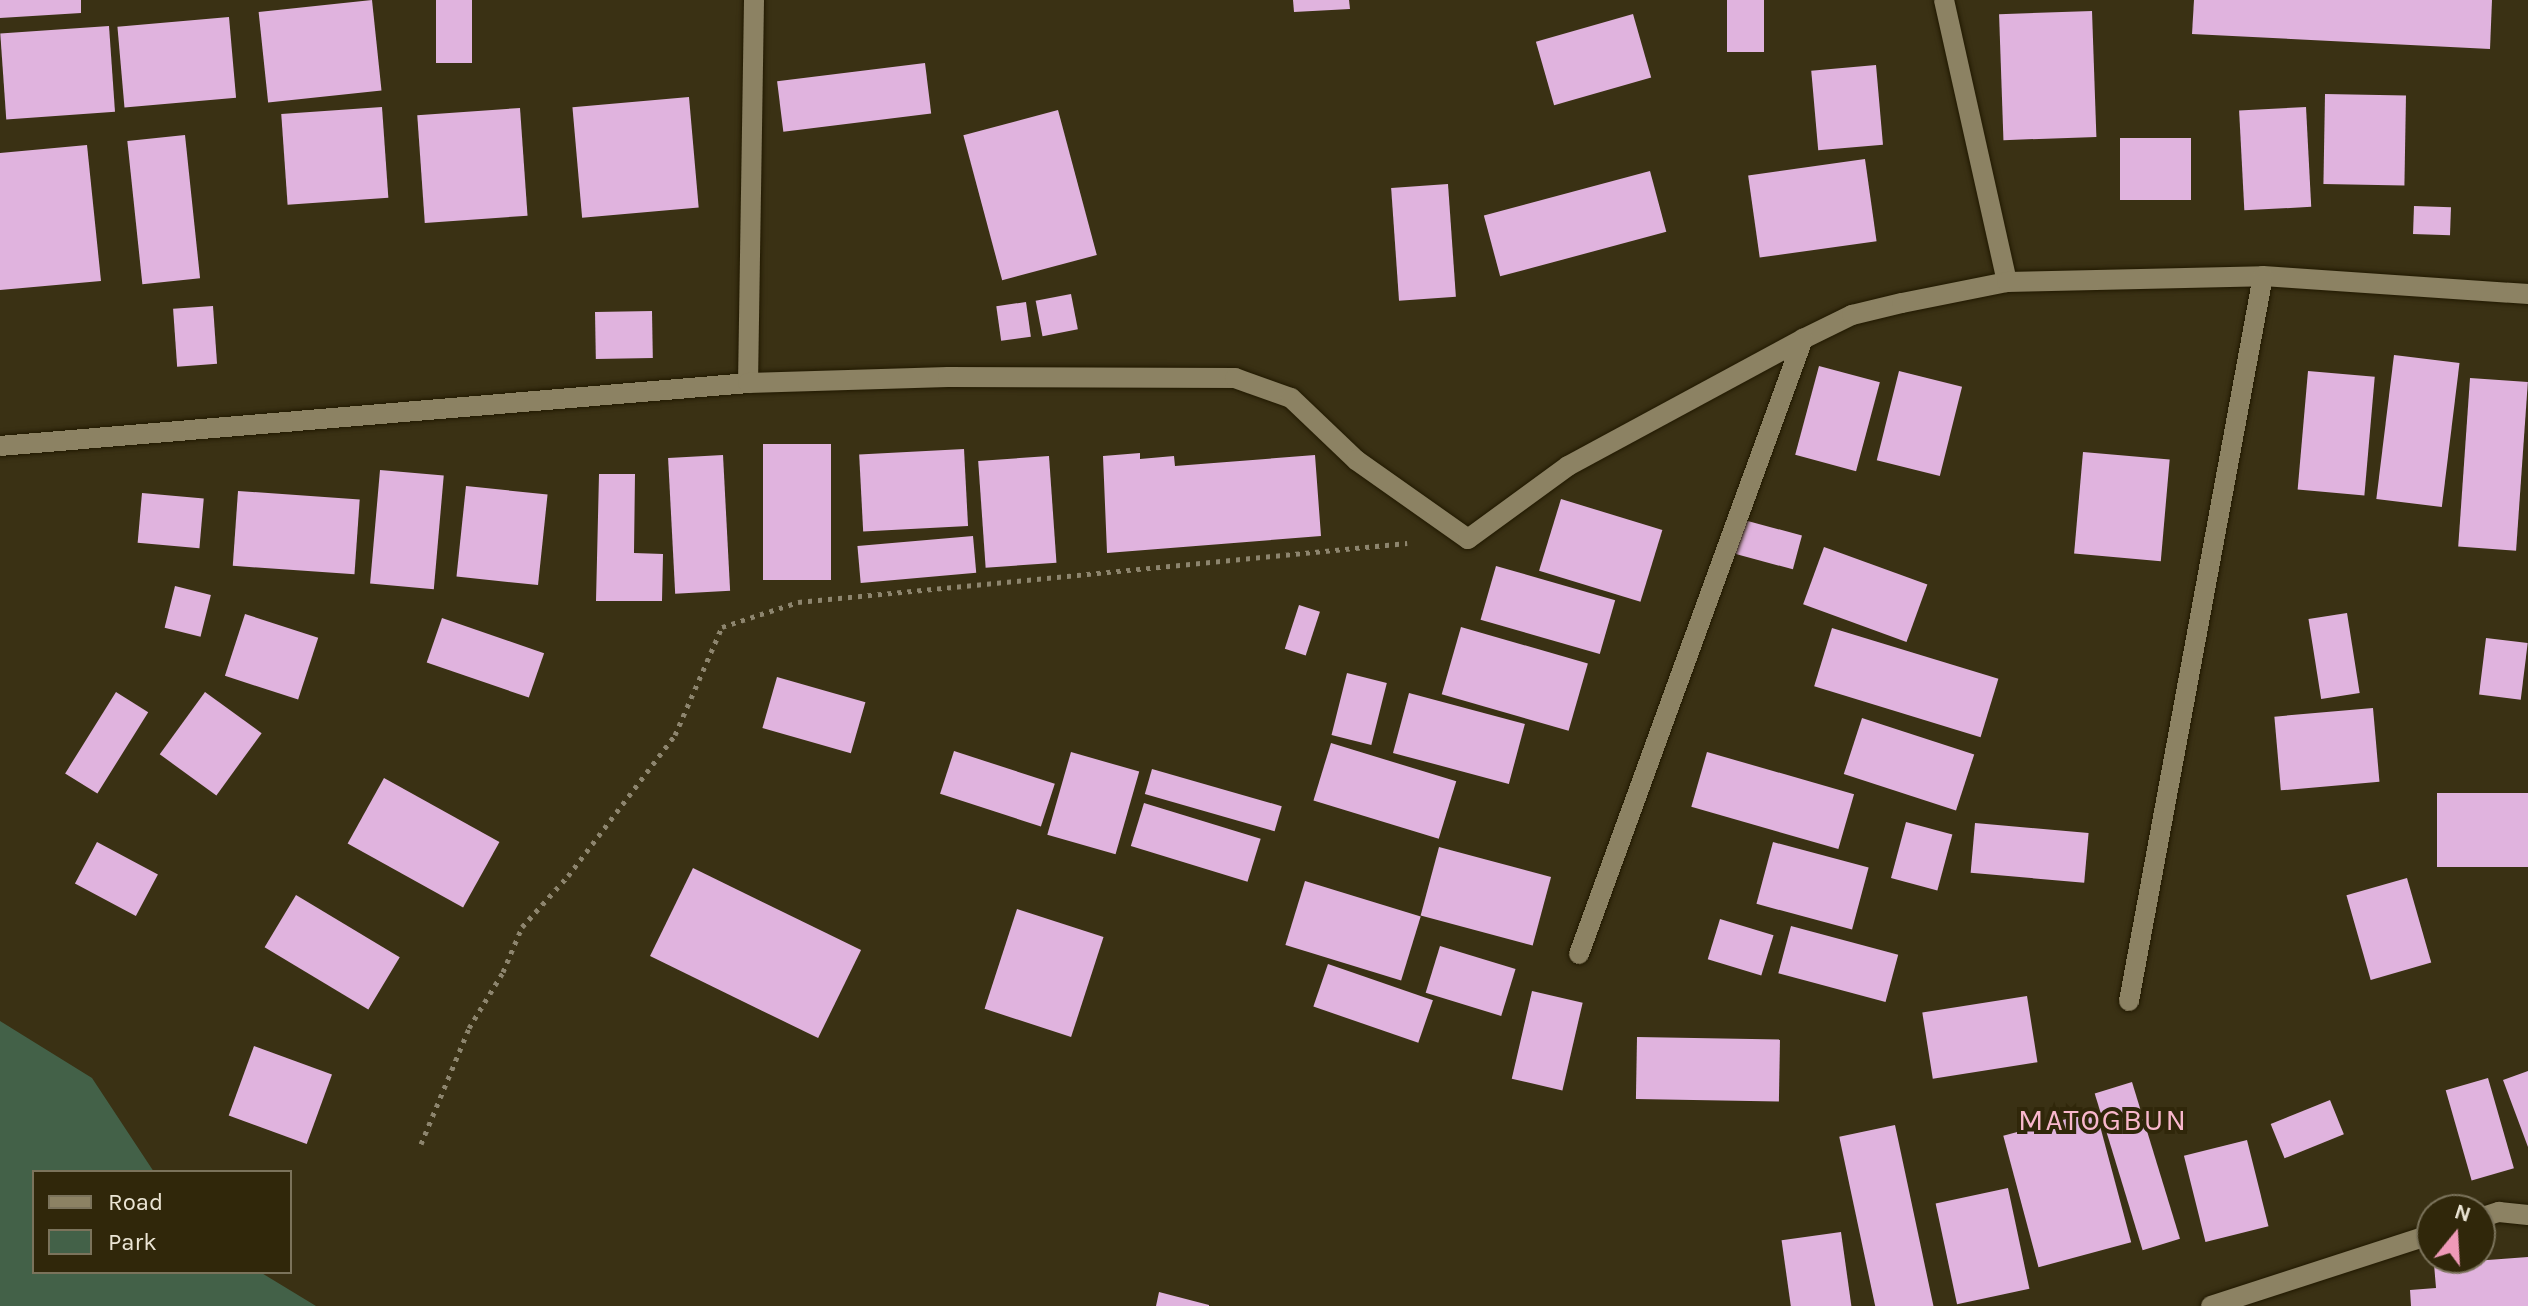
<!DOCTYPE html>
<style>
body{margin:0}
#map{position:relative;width:2528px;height:1306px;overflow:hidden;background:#3a3114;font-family:Karla,sans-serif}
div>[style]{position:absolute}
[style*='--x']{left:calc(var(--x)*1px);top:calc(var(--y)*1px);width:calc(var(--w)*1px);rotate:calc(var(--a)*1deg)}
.green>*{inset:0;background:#436148}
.building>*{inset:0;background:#e0b3de;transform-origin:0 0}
.path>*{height:5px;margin-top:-2.5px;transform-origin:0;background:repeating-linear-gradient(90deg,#8d856e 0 4px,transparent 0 10px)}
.roads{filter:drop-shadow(0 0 2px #211900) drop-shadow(0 0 2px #211900)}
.minor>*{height:20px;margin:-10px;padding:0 10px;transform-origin:10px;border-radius:10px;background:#8c8263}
span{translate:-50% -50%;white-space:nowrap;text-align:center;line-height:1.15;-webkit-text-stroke:8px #30270a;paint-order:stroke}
.quarter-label{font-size:30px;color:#f9b7cd;letter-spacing:2px}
.legend{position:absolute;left:32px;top:1170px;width:260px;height:104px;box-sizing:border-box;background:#30270a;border:2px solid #7b735b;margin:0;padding:10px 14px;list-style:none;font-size:24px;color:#ebe5d5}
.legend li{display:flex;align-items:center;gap:16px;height:40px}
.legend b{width:40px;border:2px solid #7b735b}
.north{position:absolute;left:2416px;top:1194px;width:80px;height:80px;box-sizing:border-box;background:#30270a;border:2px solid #7b735b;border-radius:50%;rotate:18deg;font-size:22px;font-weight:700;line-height:32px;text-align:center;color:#ebe5d5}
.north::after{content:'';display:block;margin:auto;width:28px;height:36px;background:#ef9ab8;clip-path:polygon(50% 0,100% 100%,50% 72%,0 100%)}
</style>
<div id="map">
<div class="green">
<div style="clip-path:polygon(0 1021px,92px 1078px,154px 1172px,34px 1172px,34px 1272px,260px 1272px,316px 1306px,0 1306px)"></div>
</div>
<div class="building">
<div style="clip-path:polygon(0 0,81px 0,81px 13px,0 18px)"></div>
<div style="left:372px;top:0;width:91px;height:114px;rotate:84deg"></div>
<div style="left:436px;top:0;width:36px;height:63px"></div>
<div style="clip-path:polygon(1293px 0,1349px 0,1350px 9px,1294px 12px)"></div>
<div style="left:1727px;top:0;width:37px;height:52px"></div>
<div style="clip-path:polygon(2194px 0,2492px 0,2490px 49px,2192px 34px)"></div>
<div style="left:2092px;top:11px;width:126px;height:93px;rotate:88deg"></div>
<div style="left:1633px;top:14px;width:66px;height:101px;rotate:74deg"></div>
<div style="left:229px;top:17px;width:81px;height:112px;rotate:85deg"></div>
<div style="left:109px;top:26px;width:86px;height:109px;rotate:86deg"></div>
<div style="left:925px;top:63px;width:51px;height:149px;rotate:83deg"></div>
<div style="left:1876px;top:65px;width:80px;height:65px;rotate:85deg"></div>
<div style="left:2325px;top:94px;width:81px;height:90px;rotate:1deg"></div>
<div style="left:689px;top:97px;width:111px;height:117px;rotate:85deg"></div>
<div style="left:382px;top:107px;width:91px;height:101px;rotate:86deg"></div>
<div style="left:2306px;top:107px;width:100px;height:67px;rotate:87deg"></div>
<div style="left:520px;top:108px;width:108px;height:103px;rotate:86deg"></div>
<div style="left:1058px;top:110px;width:150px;height:98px;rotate:75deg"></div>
<div style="left:185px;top:135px;width:144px;height:58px;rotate:84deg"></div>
<div style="left:2120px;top:138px;width:71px;height:62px"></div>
<div style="clip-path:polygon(87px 145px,101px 281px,0 290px,0 153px)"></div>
<div style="left:1865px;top:159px;width:83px;height:118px;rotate:82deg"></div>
<div style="left:1650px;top:171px;width:63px;height:172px;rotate:75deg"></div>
<div style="left:1448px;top:184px;width:113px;height:57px;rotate:86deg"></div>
<div style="left:2414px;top:206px;width:37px;height:28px;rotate:2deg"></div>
<div style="left:1071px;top:294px;width:36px;height:36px;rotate:79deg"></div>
<div style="left:1026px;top:302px;width:35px;height:30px;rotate:82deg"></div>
<div style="left:213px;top:306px;width:58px;height:40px;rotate:86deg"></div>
<div style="left:652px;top:311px;width:47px;height:57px;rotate:89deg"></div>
<div style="left:2394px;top:355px;width:66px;height:145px;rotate:7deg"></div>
<div style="left:1819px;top:366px;width:63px;height:92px;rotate:15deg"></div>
<div style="left:1899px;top:371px;width:65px;height:92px;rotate:14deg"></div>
<div style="left:2308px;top:371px;width:67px;height:119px;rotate:5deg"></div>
<div style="left:2470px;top:378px;width:58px;height:169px;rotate:4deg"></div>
<div style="left:763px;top:444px;width:68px;height:136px"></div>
<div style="left:964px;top:449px;width:77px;height:105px;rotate:87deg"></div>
<div style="left:2083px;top:452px;width:87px;height:102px;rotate:5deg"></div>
<div style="clip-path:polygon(1140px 453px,1140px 459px,1174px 456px,1175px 466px,1315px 455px,1321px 536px,1107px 553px,1103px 456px)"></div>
<div style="left:723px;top:455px;width:136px;height:55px;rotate:87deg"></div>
<div style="left:1049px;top:456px;width:107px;height:71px;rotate:86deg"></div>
<div style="left:380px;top:470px;width:64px;height:114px;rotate:5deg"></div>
<div style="clip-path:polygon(599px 474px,635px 474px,634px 553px,663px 554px,662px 601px,596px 601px)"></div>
<div style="left:466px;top:486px;width:82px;height:91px;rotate:6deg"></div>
<div style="left:238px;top:491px;width:122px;height:75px;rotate:4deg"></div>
<div style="left:142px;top:493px;width:62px;height:50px;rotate:5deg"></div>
<div style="left:1561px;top:499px;width:106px;height:75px;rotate:17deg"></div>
<div style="left:1744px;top:520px;width:60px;height:35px;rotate:15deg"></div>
<div style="left:973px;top:536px;width:37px;height:116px;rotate:85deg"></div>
<div style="left:1824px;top:547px;width:110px;height:61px;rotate:20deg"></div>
<div style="left:1496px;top:566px;width:124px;height:56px;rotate:16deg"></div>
<div style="left:175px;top:586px;width:37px;height:43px;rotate:14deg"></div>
<div style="left:1299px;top:605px;width:22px;height:46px;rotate:18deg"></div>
<div style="left:2347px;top:613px;width:81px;height:39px;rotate:81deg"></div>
<div style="left:245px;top:614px;width:77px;height:65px;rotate:18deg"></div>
<div style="left:442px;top:618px;width:108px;height:47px;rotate:19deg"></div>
<div style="left:1461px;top:627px;width:132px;height:70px;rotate:16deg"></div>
<div style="left:1832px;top:628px;width:174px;height:61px;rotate:17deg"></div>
<div style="left:2486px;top:638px;width:42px;height:57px;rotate:7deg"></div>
<div style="left:1347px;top:673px;width:41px;height:64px;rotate:14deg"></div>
<div style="left:777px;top:677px;width:92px;height:53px;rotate:16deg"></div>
<div style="left:116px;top:692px;width:38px;height:96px;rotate:32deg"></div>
<div style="left:205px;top:692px;width:70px;height:77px;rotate:36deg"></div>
<div style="left:1409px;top:693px;width:120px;height:62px;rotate:15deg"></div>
<div style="left:2373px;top:708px;width:74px;height:99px;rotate:85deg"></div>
<div style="left:1862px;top:718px;width:118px;height:59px;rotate:18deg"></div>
<div style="left:1331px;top:743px;width:131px;height:60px;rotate:17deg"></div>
<div style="left:954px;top:751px;width:106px;height:45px;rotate:18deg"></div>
<div style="left:1071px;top:752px;width:71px;height:86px;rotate:16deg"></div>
<div style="left:1707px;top:752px;width:153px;height:57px;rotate:16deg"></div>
<div style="left:1152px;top:769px;width:135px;height:26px;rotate:16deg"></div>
<div style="left:384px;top:778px;width:132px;height:75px;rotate:29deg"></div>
<div style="left:2528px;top:793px;width:74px;height:91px;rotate:90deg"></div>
<div style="left:1144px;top:803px;width:122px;height:45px;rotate:17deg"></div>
<div style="left:1906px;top:822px;width:48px;height:58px;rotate:15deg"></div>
<div style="left:1975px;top:823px;width:114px;height:50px;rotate:5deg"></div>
<div style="left:97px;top:842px;width:69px;height:47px;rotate:28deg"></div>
<div style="left:1773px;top:842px;width:99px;height:64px;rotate:15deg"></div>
<div style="left:1439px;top:847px;width:116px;height:71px;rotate:15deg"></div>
<div style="left:693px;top:868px;width:187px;height:98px;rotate:26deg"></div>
<div style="left:2407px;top:878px;width:88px;height:63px;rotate:74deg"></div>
<div style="left:1305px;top:881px;width:121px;height:67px;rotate:17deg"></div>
<div style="left:296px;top:895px;width:121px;height:61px;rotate:31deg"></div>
<div style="left:1017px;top:909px;width:91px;height:105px;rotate:18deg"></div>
<div style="left:1720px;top:919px;width:56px;height:42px;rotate:17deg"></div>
<div style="left:1791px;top:926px;width:111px;height:49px;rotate:15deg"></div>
<div style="left:1440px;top:946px;width:79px;height:49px;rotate:17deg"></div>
<div style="left:1328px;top:964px;width:111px;height:45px;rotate:19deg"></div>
<div style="left:1532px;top:991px;width:52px;height:90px;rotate:13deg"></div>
<div style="left:2027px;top:996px;width:67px;height:106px;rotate:81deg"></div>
<div style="left:1637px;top:1037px;width:143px;height:62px;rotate:1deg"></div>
<div style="left:254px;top:1046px;width:83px;height:74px;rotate:20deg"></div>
<div style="clip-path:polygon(2528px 1071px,2528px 1147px,2503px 1080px)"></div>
<div style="left:2488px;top:1078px;width:94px;height:44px;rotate:74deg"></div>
<div style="left:2132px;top:1082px;width:164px;height:39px;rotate:73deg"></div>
<div style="left:2330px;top:1100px;width:37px;height:64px;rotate:68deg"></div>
<div style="left:2096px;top:1111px;width:136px;height:96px;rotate:75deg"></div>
<div style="left:1895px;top:1125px;width:185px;height:57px;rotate:78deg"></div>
<div style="left:2247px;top:1140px;width:89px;height:65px;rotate:76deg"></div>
<div style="left:2008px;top:1188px;width:103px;height:74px;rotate:78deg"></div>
<div style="left:1841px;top:1232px;width:75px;height:60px;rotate:82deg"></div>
<div style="clip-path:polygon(2528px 1257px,2528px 1306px,2411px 1306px,2410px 1290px,2436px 1288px,2434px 1264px)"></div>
<div style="clip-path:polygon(1159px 1292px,1209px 1305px,1209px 1306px,1156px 1306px)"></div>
</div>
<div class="path">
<div style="--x:421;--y:1144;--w:126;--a:-67.5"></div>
<div style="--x:469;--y:1028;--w:66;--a:-58.7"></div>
<div style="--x:503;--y:972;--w:49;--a:-67.1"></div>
<div style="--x:522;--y:927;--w:69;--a:-48"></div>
<div style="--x:568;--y:876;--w:177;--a:-52.8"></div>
<div style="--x:675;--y:735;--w:118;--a:-66.5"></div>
<div style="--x:722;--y:627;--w:80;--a:-18.2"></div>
<div style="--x:798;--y:602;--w:612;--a:-5.53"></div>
</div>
<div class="roads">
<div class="minor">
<div style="--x:1944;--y:0;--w:289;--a:77.4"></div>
<div style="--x:748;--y:383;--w:383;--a:-89.1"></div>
<div style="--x:0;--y:446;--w:751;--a:-4.81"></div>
<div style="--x:748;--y:383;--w:200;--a:-1.7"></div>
<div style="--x:948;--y:377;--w:287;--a:0.2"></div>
<div style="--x:1235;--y:378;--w:59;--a:19.7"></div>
<div style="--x:1291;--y:398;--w:90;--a:43.6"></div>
<div style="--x:1356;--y:460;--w:137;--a:35.2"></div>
<div style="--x:1468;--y:539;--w:124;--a:-36.1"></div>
<div style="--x:1568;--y:466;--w:267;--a:-28.4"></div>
<div style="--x:1803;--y:339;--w:55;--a:-26.1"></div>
<div style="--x:1852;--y:315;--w:51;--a:-13.5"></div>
<div style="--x:1902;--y:303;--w:107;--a:-11.3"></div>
<div style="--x:2007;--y:282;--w:256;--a:-1.3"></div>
<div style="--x:2263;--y:276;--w:266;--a:3.9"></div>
<div style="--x:1579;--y:954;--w:655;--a:-69.99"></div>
<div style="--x:2129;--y:1001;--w:737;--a:-79.53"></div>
<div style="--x:2480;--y:1218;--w:20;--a:-18"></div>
<div style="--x:2499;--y:1212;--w:29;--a:6"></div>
<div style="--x:2211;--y:1306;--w:232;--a:-18"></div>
</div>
</div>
<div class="quarter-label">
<span style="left:2103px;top:1120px">MATOGBUN</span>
</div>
<ul class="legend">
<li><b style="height:10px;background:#8c8263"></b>Road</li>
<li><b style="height:22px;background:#436148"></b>Park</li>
</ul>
<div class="north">N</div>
</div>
